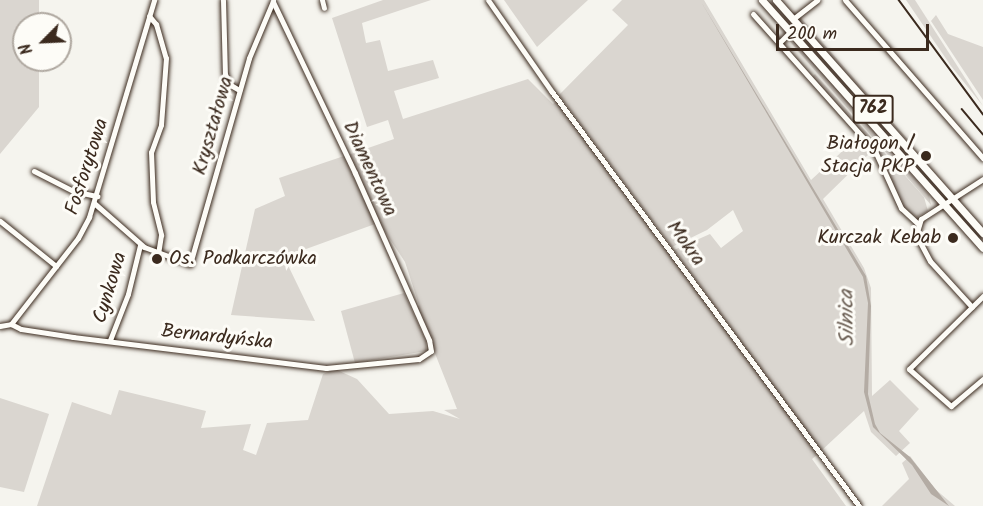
<!DOCTYPE html>
<meta charset="utf-8">
<style>
body{margin:0}
#map{position:relative;width:983px;height:506px;overflow:hidden;background:#f5f4ee;font-family:Kalam,sans-serif}
div>[style]{position:absolute}
[style*='--x']{left:calc(var(--x)*1px);top:calc(var(--y)*1px);width:calc(var(--w)*1px);rotate:calc(var(--a)*1deg)}
.green>*{inset:0;background:#dad6d0}
.water>*{inset:0;background:#b4aca4}
.roads{filter:drop-shadow(0 0 2px #3b2a1e) drop-shadow(0 0 2px #3b2a1e)}
.minor>*{height:5px;margin:-2.5px;padding:0 2.5px;transform-origin:2.5px;border-radius:2.5px;background:#fdfcf7}
.major>*{height:7px;margin:-3.5px;padding:0 3.5px;transform-origin:3.5px;border-radius:3.5px;background:#fdfcf7}
.rail>*{height:1.5px;margin:-0.75px;padding:0 0.75px;transform-origin:0.75px;border-radius:0.75px;background:#3b2a1e}
.dots>*{width:16px;height:16px;translate:-50% -50%;box-sizing:border-box;border:3px solid #fdfcf7;border-radius:50%}
span{translate:-50% -50%;white-space:nowrap;text-align:center;line-height:1.15;-webkit-text-stroke:6px #fdfcf7;paint-order:stroke}
.shield-label span{padding:2px 4px;background:#fdfcf7;border:2px solid;border-radius:4px;-webkit-text-stroke-width:0}
.shield-label{font-size:18px;color:#3b2a1e;font-weight:700}
.street-label{font-size:20px;color:#3b2a1e}
.poi-label{font-size:20px;color:#3b2a1e}
.right{translate:-100% -50%;text-align:right}
.left{translate:0 -50%;text-align:left}
.water-label{font-size:21px;color:#65584d;font-style:italic}
.north{position:absolute;left:12px;top:12px;width:60px;height:60px;box-sizing:border-box;background:#fdfcf7;border:2px solid #afa8a0;border-radius:50%;rotate:246deg;font-size:16px;font-weight:700;line-height:24px;text-align:center;color:#3b2a1e}
.north::after{content:'';display:block;margin:auto;width:21px;height:27px;background:#3b2a1e;clip-path:polygon(50% 0,100% 100%,50% 72%,0 100%)}
.scale{position:absolute;left:776px;top:24px;width:153px;height:27px;box-sizing:border-box;border:3px solid #3b2a1e;border-top:0;padding-left:8px;font-size:18px;line-height:21px;white-space:nowrap;color:#3b2a1e;-webkit-text-stroke:4px #fdfcf7;paint-order:stroke}
</style>
<div id="map">
<div class="green">
<div style="clip-path:polygon(0 0,39px 0,39px 24px,24px 24px,24px 60px,39px 60px,39px 107px,0 154px)"></div>
<div style="clip-path:polygon(383px 0,431px 0,362px 23px,366px 43px,380px 40px,388px 71px,433px 60px,439px 78px,394px 91px,403px 119px,528px 79px,553px 104px,558px 100px,818px 454px,812px 459px,846px 506px,37px 506px,72px 402px,111px 415px,119px 390px,206px 411px,201px 428px,251px 424px,243px 450px,256px 455px,267px 423px,308px 420px,323px 374px,335px 369px,357px 379px,389px 414px,433px 411px,460px 419px,444px 410px,457px 409px,417px 308px,419px 305px,405px 262px,380px 224px,348px 155px,394px 139px,388px 120px,367px 127px,332px 18px)"></div>
<div style="clip-path:polygon(504px 0,588px 0,537px 47px)"></div>
<div style="clip-path:polygon(622px 0,704px 0,811px 180px,860px 135px,873px 150px,823px 199px,864px 268px,871px 288px,872px 396px,890px 380px,919px 409px,899px 431px,910px 443px,896px 456px,871px 432px,864px 411px,821px 451px,674px 250px,710px 234px,721px 248px,743px 231px,733px 210px,707px 230px,672px 247px,559px 95px,628px 25px,612px 10px)"></div>
<div style="clip-path:polygon(906px 0,915px 0,983px 106px,951px 66px)"></div>
<div style="clip-path:polygon(936px 15px,948px 34px,983px 47px,983px 100px,931px 21px)"></div>
<div style="clip-path:polygon(785px 16px,937px 187px,938px 188px,783px 18px)"></div>
<div style="clip-path:polygon(800px 17px,912px 144px,911px 145px,800px 23px)"></div>
<div style="clip-path:polygon(787px 38px,792px 38px,880px 137px,929px 195px,931px 205px)"></div>
<div style="clip-path:polygon(815px 74px,924px 197px,928px 211px,917px 217px,905px 211px,881px 155px,812px 77px)"></div>
<div style="clip-path:polygon(344px 156px,375px 224px,284px 257px,315px 321px,231px 315px,255px 209px,285px 196px,279px 178px)"></div>
<div style="clip-path:polygon(404px 293px,426px 341px,426px 351px,355px 363px,341px 311px)"></div>
<div style="clip-path:polygon(0 398px,49px 414px,24px 492px,0 487px)"></div>
<div style="clip-path:polygon(910px 456px,935px 489px,955px 506px,882px 506px,909px 479px,902px 463px)"></div>
</div>
<div class="water">
<div style="clip-path:polygon(700px 0,866px 276px,871px 306px,868px 394px,875px 424px,880px 433px,910px 457px,949px 506px,931px 494px,912px 465px,873px 427px,864px 392px,868px 303px,863px 277px)"></div>
</div>
<div class="roads">
<div class="minor">
<div style="--x:223;--y:0;--w:74;--a:88.5"></div>
<div style="--x:225;--y:74;--w:11;--a:68"></div>
<div style="--x:229;--y:84;--w:12;--a:31"></div>
<div style="--x:322;--y:0;--w:8;--a:76"></div>
<div style="--x:488;--y:0;--w:112;--a:55.2"></div>
<div style="--x:552;--y:92;--w:515;--a:53.44"></div>
<div style="--x:845;--y:0;--w:210;--a:48.9"></div>
<div style="--x:753;--y:14;--w:183;--a:48.3"></div>
<div style="--x:875;--y:151;--w:63;--a:65.5"></div>
<div style="--x:901;--y:208;--w:23;--a:43"></div>
<div style="--x:149;--y:16;--w:11;--a:49"></div>
<div style="--x:156;--y:24;--w:35;--a:74"></div>
<div style="--x:166;--y:58;--w:67;--a:94.3"></div>
<div style="--x:161;--y:125;--w:29;--a:110"></div>
<div style="--x:151;--y:152;--w:50;--a:87.7"></div>
<div style="--x:153;--y:202;--w:34;--a:76"></div>
<div style="--x:161;--y:235;--w:18;--a:99"></div>
<div style="--x:793;--y:19;--w:31;--a:-38"></div>
<div style="--x:779;--y:43;--w:16;--a:-45"></div>
<div style="--x:34;--y:171;--w:44;--a:27.1"></div>
<div style="--x:73;--y:191;--w:25;--a:12"></div>
<div style="--x:94;--y:203;--w:67;--a:41.3"></div>
<div style="--x:144;--y:247;--w:49;--a:20.3"></div>
<div style="--x:190;--y:264;--w:214;--a:-74"></div>
<div style="--x:249;--y:58;--w:62;--a:-67.2"></div>
<div style="--x:0;--y:221;--w:72;--a:38.8"></div>
<div style="--x:983;--y:296;--w:104;--a:135.4"></div>
<div style="--x:909;--y:369;--w:56;--a:41.4"></div>
<div style="--x:951;--y:406;--w:42;--a:-40.2"></div>
<div style="--x:972;--y:307;--w:62;--a:-132.4"></div>
<div style="--x:930;--y:261;--w:30;--a:-118"></div>
<div style="--x:916;--y:235;--w:17;--a:-73"></div>
<div style="--x:921;--y:219;--w:74;--a:-32.8"></div>
<div style="--x:11;--y:324;--w:109;--a:-52.1"></div>
<div style="--x:78;--y:238;--w:24;--a:-62"></div>
<div style="--x:89;--y:217;--w:227;--a:-73.3"></div>
<div style="--x:0;--y:326;--w:11;--a:-10"></div>
<div style="--x:11;--y:324;--w:11;--a:27"></div>
<div style="--x:21;--y:329;--w:53;--a:8.7"></div>
<div style="--x:73;--y:337;--w:255;--a:7"></div>
<div style="--x:326;--y:368;--w:93;--a:-5.5"></div>
<div style="--x:419;--y:359;--w:14;--a:-34"></div>
<div style="--x:431;--y:351;--w:11;--a:-100"></div>
<div style="--x:429;--y:340;--w:183;--a:-113.9"></div>
<div style="--x:355;--y:173;--w:190;--a:-115.6"></div>
<div style="--x:110;--y:340;--w:49;--a:-68.6"></div>
<div style="--x:128;--y:294;--w:50;--a:-76.2"></div>
</div>
<div class="major">
<div style="--x:762;--y:0;--w:332;--a:48.3"></div>
<div style="--x:776;--y:0;--w:312;--a:48.4"></div>
</div>
</div>
<div class="rail">
<div style="--x:899;--y:0;--w:142;--a:53.6"></div>
<div style="--x:962;--y:109;--w:33;--a:50"></div>
</div>
<div class="dots">
<div style="left:926px;top:156px;background:#3b2a1e"></div>
<div style="left:953px;top:238px;background:#3b2a1e"></div>
<div style="left:157px;top:259px;background:#3b2a1e"></div>
</div>
<div class="shield-label">
<span style="left:873px;top:109px">762</span>
</div>
<div class="street-label">
<span style="left:214px;top:126px;rotate:-74deg">Kryształowa</span>
<span style="left:88px;top:167px;rotate:-72deg">Fosforytowa</span>
<span style="left:369px;top:169px;rotate:65deg">Diamentowa</span>
<span style="left:685px;top:244px;rotate:54deg">Mokra</span>
<span style="left:111px;top:288px;rotate:-73deg">Cynkowa</span>
<span style="left:217px;top:338px;rotate:6deg">Bernardyńska</span>
</div>
<div class="poi-label">
<span class="right" style="left:914px;top:156px">Białogon /<br>Stacja PKP</span>
<span class="right" style="left:941px;top:238px">Kurczak Kebab</span>
<span class="left" style="left:169px;top:259px">Os. Podkarczówka</span>
</div>
<div class="water-label">
<span style="left:848px;top:318px;rotate:-91deg">Silnica</span>
</div>
<div class="north">N</div>
<div class="scale">200 m</div>
</div>
